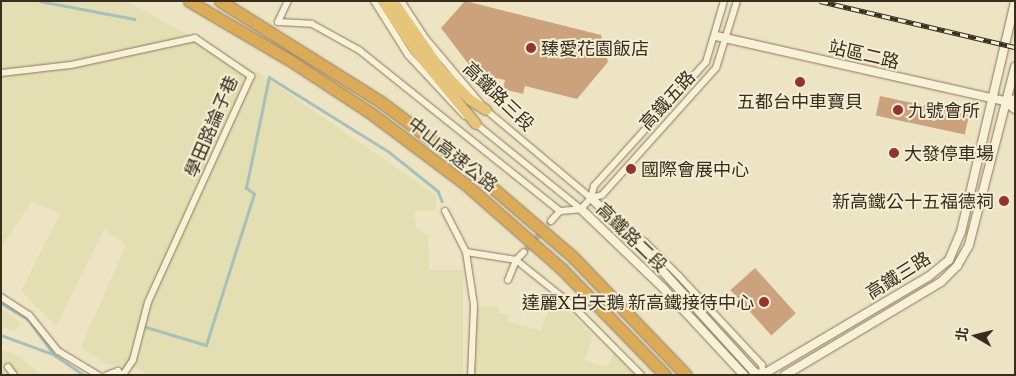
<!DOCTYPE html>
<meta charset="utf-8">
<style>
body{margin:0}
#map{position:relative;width:1016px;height:376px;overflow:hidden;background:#ede4c4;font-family:Literata,"Noto Sans TC",serif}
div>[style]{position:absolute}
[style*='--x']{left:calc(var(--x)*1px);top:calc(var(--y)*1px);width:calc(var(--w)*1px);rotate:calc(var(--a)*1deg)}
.farmland>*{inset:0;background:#e3dfb2}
.stream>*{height:2.5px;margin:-1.25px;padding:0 1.25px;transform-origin:1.25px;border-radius:1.25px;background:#a6c1bb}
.building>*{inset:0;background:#cba27b;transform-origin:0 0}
.minor-tunnel>*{height:6px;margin-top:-3px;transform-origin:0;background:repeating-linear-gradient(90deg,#c9bfa3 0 6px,transparent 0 9px)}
.roads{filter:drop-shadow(0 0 1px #88765b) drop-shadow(0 0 1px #88765b)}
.minor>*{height:6px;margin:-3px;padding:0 3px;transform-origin:3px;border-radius:3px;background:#f8f1d8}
.tertiary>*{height:8px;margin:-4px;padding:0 4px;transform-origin:4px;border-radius:4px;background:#f8f1d8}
.trunk>*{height:10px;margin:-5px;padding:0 5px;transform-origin:5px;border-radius:5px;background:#e6c47a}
.motorway>*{height:11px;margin:-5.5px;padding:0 5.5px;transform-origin:5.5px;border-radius:5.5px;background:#dbab57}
.rail>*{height:4.5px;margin-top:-2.25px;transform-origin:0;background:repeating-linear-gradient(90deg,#f5eed4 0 8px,#382d1f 0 16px);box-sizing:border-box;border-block:1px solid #382d1f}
.dots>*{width:14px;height:14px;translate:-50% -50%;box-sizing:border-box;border:2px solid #f5eed4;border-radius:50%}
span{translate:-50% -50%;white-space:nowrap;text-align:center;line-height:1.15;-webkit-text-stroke:4px #f5eed4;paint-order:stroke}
.poi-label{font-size:18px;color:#382d1f}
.left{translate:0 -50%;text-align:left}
.right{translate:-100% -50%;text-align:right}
.street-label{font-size:18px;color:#382d1f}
.frame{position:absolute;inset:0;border:2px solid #382d1f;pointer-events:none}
.north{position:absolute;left:951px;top:311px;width:50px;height:50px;-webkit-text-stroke:4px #f5eed4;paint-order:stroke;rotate:278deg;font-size:14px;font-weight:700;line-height:20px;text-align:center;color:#382d1f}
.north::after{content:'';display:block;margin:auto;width:18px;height:22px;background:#382d1f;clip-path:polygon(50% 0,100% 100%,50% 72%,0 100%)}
</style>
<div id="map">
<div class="farmland">
<div style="clip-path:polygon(1px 1px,126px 1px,262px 75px,437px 196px,435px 211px,414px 211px,416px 227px,428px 235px,429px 270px,463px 270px,463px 375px,151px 375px,136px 368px,106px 364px,81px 347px,126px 245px,104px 229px,56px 326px,21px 291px,60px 214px,32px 201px,1px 247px)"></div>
<div style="clip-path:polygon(557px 299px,592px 335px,585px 361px,608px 367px,614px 351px,635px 375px,473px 375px,476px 307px,499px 307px,499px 313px,509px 315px,507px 321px,541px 331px,551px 301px)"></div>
<div style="clip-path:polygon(1px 309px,21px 323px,15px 331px,1px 326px)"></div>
<div style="clip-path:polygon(1px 350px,19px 356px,41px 375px,17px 375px,12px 367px,7px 375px,1px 375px)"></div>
</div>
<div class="stream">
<div style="--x:40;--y:1;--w:96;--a:10.8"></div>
<div style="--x:1;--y:303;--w:31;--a:31"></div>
<div style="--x:28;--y:319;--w:42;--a:53.7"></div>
<div style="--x:143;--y:326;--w:66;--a:16.8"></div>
<div style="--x:206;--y:345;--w:158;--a:-72.4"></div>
<div style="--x:254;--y:194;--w:10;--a:-143"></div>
<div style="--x:246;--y:188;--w:113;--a:-78.3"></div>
<div style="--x:269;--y:77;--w:140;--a:31.9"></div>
<div style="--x:388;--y:151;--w:64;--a:38.7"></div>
<div style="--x:438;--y:191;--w:11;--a:68"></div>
<div style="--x:1;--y:335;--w:55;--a:20.1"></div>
<div style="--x:53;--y:354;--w:37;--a:34"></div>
<div style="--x:120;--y:373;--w:17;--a:-54"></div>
</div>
<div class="building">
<div style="clip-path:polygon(465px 1px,601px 35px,608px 62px,577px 99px,525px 86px,523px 94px,503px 89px,505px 80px,476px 74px,441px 28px)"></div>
<div style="left:880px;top:96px;width:91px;height:20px;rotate:12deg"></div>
<div style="left:755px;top:268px;width:61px;height:33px;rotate:48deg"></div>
</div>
<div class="minor-tunnel">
<div style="--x:524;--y:252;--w:41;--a:-48.9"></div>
</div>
<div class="roads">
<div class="minor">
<div style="--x:374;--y:1;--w:64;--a:57.8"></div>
<div style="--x:408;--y:55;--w:83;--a:46.9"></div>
<div style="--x:401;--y:1;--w:45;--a:56.7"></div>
<div style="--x:426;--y:39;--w:93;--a:49.8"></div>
<div style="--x:486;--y:110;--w:137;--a:40"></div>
<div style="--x:278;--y:22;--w:34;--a:3"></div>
<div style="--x:312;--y:24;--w:54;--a:29"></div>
<div style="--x:359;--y:50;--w:258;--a:38.7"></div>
<div style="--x:278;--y:22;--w:23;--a:-65"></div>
<div style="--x:1;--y:73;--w:70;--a:-6.5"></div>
<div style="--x:71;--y:65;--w:127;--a:-12.3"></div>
<div style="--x:195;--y:38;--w:68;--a:34.2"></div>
<div style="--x:251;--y:76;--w:248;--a:114.5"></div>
<div style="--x:148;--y:302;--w:60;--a:104.5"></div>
<div style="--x:133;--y:360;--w:18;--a:124"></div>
<div style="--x:475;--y:123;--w:136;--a:39.1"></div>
<div style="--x:591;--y:198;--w:12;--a:-76"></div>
<div style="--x:594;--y:186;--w:167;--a:-47.9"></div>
<div style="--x:706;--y:62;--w:64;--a:-73.6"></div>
<div style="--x:581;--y:209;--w:15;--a:-48"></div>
<div style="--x:591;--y:198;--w:11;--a:-15"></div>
<div style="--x:602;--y:195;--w:171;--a:-48.1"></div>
<div style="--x:716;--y:68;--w:70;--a:-72.6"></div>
<div style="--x:445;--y:211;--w:46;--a:62.9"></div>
<div style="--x:551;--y:221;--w:13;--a:-48"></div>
<div style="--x:560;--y:211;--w:21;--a:-5"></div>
<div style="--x:632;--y:235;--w:15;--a:28"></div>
<div style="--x:645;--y:242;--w:48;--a:45"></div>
<div style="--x:679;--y:276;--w:122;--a:47"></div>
<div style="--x:762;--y:365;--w:9;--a:84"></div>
<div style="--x:508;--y:280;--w:22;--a:-68"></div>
<div style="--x:516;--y:260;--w:70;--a:38.7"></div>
<div style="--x:571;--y:304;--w:100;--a:45.4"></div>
<div style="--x:1;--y:297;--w:33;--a:33"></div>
<div style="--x:29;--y:315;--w:46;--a:51.1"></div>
<div style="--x:58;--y:351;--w:47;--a:31"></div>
<div style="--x:8;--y:367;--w:10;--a:53"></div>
<div style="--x:107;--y:375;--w:12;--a:-20"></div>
<div style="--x:118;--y:371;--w:5;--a:53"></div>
<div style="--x:471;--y:375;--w:70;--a:-87.5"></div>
<div style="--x:474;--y:305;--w:54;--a:-98.6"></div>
<div style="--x:466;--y:252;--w:51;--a:9.1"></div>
<div style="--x:516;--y:260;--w:11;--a:-45"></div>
</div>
<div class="tertiary">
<div style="--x:716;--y:36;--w:295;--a:12.7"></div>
<div style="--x:1004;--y:101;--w:11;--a:-10"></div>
<div style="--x:1004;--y:101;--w:14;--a:36"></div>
<div style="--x:591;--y:198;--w:52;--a:43.5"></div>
<div style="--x:629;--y:234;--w:186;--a:47.8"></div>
<div style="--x:754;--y:372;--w:9;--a:18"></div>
<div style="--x:581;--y:209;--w:115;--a:43.9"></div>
<div style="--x:664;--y:289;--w:117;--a:47.1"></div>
<div style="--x:762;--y:375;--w:193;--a:-30.6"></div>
<div style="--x:928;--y:277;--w:27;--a:-39"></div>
<div style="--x:949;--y:260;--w:30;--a:-67"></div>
<div style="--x:961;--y:232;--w:236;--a:-76.8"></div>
<div style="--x:785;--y:375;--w:182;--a:-30.8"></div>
<div style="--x:941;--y:282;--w:23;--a:-45"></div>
<div style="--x:957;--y:266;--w:24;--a:-60"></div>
<div style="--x:969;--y:245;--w:184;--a:-75.5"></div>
</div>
<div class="trunk">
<div style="--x:383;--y:1;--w:59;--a:56.9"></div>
<div style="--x:415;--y:50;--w:96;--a:50.5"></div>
<div style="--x:393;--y:1;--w:83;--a:55.3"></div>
<div style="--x:440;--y:69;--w:43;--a:45.9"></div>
<div style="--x:470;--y:100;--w:19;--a:32"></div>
</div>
<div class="motorway">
<div style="--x:189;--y:1;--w:115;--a:30.4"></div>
<div style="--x:288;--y:59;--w:100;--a:33.2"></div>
<div style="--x:372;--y:114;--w:115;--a:36.9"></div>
<div style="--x:464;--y:183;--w:130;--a:41.3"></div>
<div style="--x:562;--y:269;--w:148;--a:45.8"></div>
<div style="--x:220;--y:1;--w:190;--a:32.1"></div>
<div style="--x:381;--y:102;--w:115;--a:36.9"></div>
<div style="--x:473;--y:171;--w:132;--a:40.7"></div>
<div style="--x:573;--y:257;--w:163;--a:46.2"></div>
</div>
</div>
<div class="rail">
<div style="--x:820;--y:1;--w:200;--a:13.3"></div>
</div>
<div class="dots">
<div style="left:531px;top:48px;background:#96332c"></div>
<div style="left:800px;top:82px;background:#96332c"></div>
<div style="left:898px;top:110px;background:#96332c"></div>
<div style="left:894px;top:153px;background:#96332c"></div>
<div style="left:631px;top:169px;background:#96332c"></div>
<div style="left:1004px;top:201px;background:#96332c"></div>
<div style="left:764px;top:302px;background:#96332c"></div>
</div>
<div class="poi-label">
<span class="left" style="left:541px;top:48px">臻愛花園飯店</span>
<span style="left:800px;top:101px">五都台中車寶貝</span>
<span class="left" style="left:908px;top:110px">九號會所</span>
<span class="left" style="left:904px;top:153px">大發停車場</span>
<span class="left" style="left:641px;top:169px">國際會展中心</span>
<span class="right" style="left:994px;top:201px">新高鐵公十五福德祠</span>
<span class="right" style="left:754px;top:302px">達麗X白天鵝 新高鐵接待中心</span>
</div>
<div class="street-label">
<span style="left:864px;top:54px;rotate:13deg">站區二路</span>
<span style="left:499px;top:96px;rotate:44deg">高鐵路三段</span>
<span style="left:667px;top:100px;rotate:-48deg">高鐵五路</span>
<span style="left:211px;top:126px;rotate:-67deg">學田路論子巷</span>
<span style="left:453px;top:154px;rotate:38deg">中山高速公路</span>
<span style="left:632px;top:237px;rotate:44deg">高鐵路二段</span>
<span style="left:898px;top:275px;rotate:-32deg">高鐵三路</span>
</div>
<div class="frame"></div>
<div class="north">北</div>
</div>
